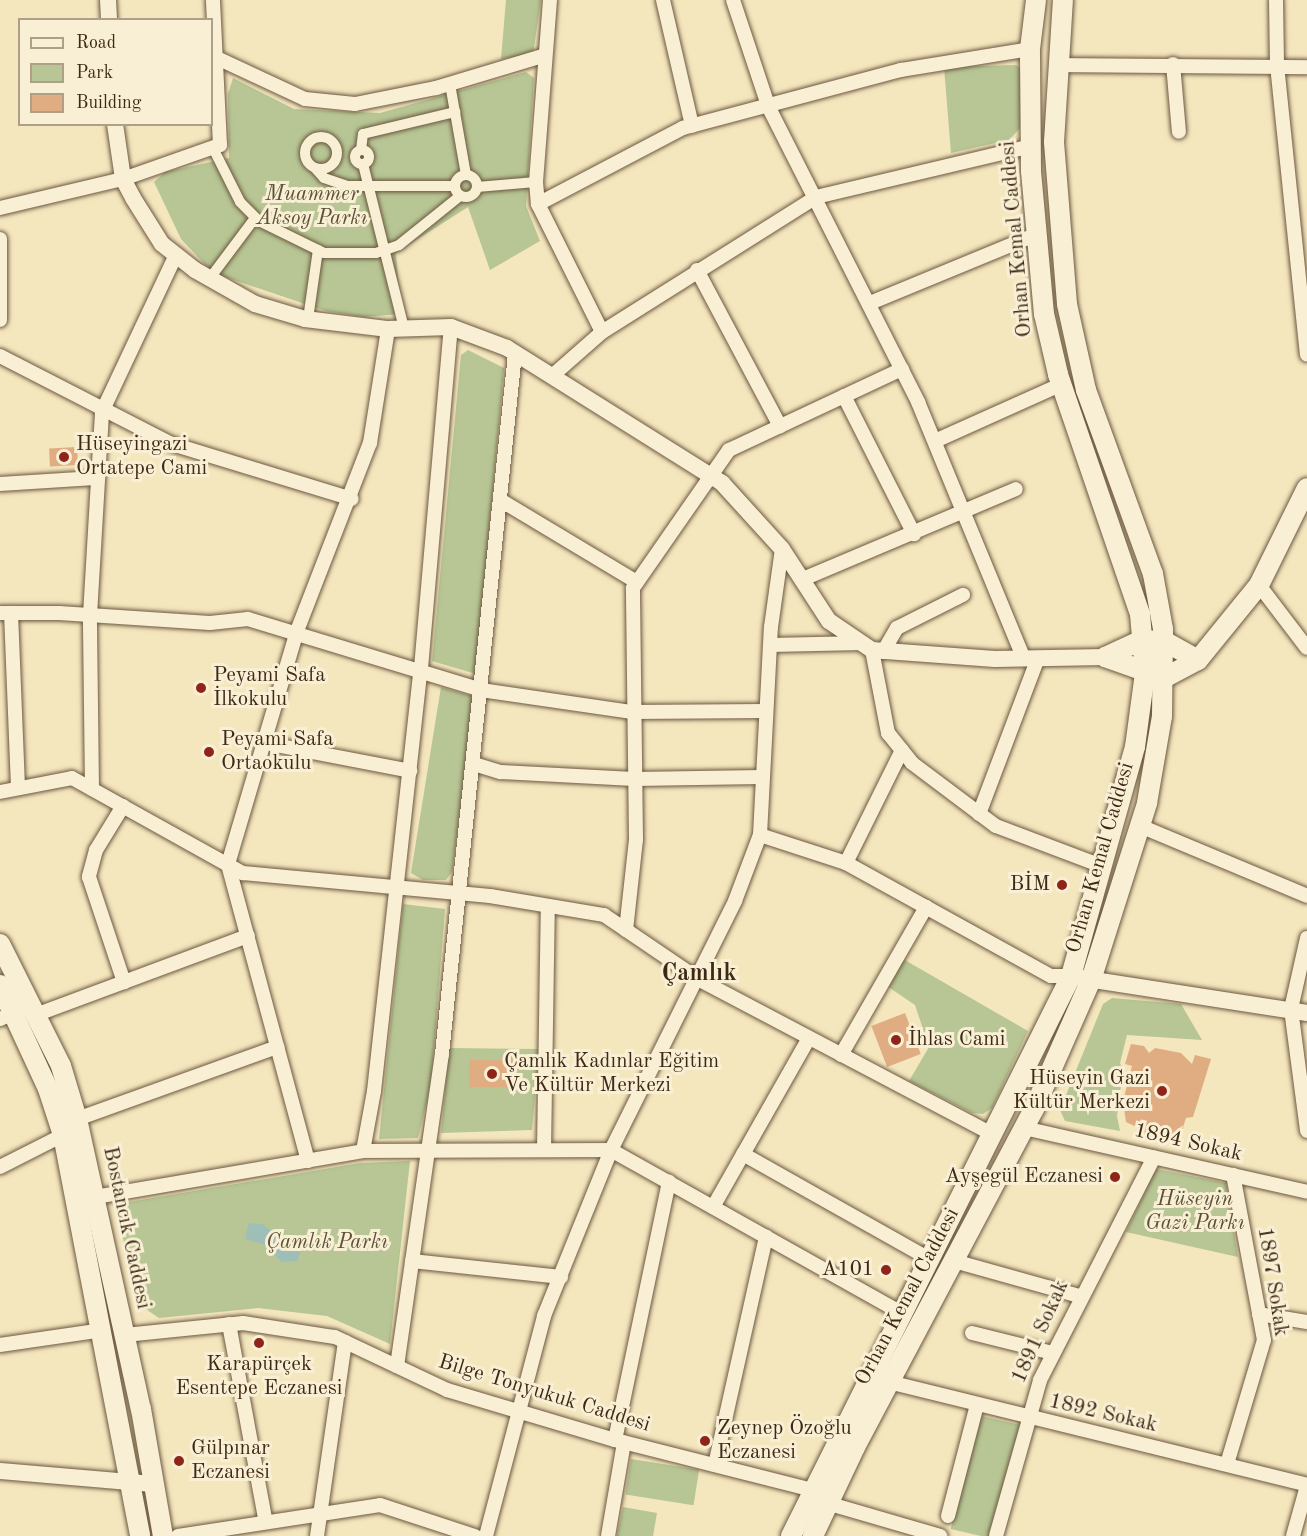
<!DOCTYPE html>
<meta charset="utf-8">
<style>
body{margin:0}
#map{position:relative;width:1307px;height:1536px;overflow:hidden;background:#f4e6bd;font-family:"Old Standard TT",serif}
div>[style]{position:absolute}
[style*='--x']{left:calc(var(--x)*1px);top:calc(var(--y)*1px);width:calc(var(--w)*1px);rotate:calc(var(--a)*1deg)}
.green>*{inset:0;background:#b7c694;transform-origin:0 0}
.water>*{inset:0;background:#9ebeb8}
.building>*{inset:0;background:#e0ad82;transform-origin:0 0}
.roads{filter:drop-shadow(0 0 2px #6c5840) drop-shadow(0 0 2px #6c5840)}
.pedestrian>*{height:10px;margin:-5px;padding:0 5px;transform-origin:5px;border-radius:5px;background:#f8efd4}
.pedestrian>.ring{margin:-5px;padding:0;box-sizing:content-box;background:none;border:10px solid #f8efd4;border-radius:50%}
.minor>*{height:14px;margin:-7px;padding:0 7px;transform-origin:7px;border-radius:7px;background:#f8efd4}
.tertiary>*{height:16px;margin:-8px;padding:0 8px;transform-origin:8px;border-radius:8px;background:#f8efd4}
.secondary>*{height:20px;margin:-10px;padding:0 10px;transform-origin:10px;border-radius:10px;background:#f8efd4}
.dots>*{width:16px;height:16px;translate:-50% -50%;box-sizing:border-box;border:3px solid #f8efd4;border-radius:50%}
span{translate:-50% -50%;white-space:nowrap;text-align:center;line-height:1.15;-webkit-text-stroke:6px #f8efd4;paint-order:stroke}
.park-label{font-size:21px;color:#5c5036;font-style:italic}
.street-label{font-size:21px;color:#3e2917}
.poi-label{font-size:21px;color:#3e2917}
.left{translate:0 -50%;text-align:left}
.right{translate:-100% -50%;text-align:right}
.quarter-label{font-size:24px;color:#3e2917;font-weight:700}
.legend{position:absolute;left:18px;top:18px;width:195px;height:108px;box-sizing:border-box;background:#f8efd4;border:2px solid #aea088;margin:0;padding:8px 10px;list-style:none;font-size:18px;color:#3e2917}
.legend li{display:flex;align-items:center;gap:12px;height:30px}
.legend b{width:30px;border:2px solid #aea088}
</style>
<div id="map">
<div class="green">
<div style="clip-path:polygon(506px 0,541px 0,533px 54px,501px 59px)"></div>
<div style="clip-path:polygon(1016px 65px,1023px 70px,1021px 127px,1009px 140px,951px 153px,944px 67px)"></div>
<div style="clip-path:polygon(526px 72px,534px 78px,526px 206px,540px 241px,490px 270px,468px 207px,396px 253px,401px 314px,364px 317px,326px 311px,213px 273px,181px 239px,154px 182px,165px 172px,229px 158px,228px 94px,233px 78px,294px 109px,380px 113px)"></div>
<div style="clip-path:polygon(468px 350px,504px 368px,476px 674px,432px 661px,461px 355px)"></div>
<div style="clip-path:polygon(441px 687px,471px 696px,474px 705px,452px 872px,446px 880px,423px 880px,411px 873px)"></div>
<div style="clip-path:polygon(403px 904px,445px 909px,431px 1084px,418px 1138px,379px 1139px)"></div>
<div style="clip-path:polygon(903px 959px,1028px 1031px,992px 1108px,983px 1114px,972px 1113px,909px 1081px,929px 1047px,915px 1005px,887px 986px)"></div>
<div style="clip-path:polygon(1112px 998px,1181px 1004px,1202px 1040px,1127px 1035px,1120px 1063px,1123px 1071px,1117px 1116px,1120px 1131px,1065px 1121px,1060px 1110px,1103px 1004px)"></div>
<div style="clip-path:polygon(449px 1048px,539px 1049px,532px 1130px,441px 1133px)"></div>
<div style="clip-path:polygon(410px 1161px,390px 1344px,327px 1316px,258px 1308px,159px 1318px,134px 1301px,117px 1204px,360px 1163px)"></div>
<div style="clip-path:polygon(1156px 1169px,1226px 1183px,1238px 1257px,1126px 1232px)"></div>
<div style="left:977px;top:1415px;width:46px;height:117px;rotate:13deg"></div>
<div style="left:631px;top:1459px;width:69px;height:36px;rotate:9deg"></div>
<div style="clip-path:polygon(623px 1507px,657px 1513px,653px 1536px,617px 1536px)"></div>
</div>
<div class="water">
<div style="clip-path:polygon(249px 1223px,262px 1224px,278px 1236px,297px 1235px,303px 1246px,297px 1261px,282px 1262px,263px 1244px,245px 1239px)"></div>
</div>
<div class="building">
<div style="left:77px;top:447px;width:18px;height:28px;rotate:87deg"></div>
<div style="left:905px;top:1013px;width:44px;height:36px;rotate:69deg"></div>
<div style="clip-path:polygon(1131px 1044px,1144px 1046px,1149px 1053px,1155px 1048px,1181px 1053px,1192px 1064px,1195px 1055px,1211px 1059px,1193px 1117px,1186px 1118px,1181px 1134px,1142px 1134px,1143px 1130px,1126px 1122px,1123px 1101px,1132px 1066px,1125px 1064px)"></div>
<div style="left:515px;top:1060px;width:27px;height:46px;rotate:90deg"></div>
</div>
<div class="roads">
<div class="pedestrian">
<div style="--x:450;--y:84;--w:92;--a:80"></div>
<div class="ring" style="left:305px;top:137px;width:22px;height:22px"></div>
<div class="ring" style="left:355px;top:150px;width:4px;height:4px"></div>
<div style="--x:214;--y:150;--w:58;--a:63.4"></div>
<div style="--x:240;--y:202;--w:27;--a:45"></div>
<div style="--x:259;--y:221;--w:72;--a:26.2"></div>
<div style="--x:324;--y:253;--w:52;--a:0"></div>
<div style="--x:376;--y:253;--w:24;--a:-19"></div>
<div style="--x:399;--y:245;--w:78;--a:-38.8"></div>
<div style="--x:361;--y:150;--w:16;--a:-83"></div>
<div style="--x:363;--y:134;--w:95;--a:-13.4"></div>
<div style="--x:363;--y:164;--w:170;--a:76"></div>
<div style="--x:315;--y:168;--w:13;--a:48"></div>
<div style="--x:324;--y:178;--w:24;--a:19"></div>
<div style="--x:347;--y:186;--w:108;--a:0"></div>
<div class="ring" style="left:455px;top:175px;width:12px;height:12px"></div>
<div style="--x:477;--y:187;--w:59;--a:-4.8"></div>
<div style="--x:210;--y:278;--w:75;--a:-53.1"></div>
<div style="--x:308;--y:319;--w:70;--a:-81.8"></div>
</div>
<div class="minor">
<div style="--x:550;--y:0;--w:183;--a:94.4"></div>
<div style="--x:536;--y:182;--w:22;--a:85"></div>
<div style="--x:538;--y:204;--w:143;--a:63.4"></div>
<div style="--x:663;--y:0;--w:129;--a:77"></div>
<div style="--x:733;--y:0;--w:114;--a:71.6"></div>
<div style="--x:769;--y:108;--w:330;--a:63.1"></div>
<div style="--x:918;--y:402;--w:278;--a:67.6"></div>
<div style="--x:1276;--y:0;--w:65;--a:89.1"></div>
<div style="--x:1277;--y:65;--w:291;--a:84.1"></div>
<div style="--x:217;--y:58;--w:97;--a:25"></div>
<div style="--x:305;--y:99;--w:50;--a:5.7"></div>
<div style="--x:355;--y:104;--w:83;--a:-11.2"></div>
<div style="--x:436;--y:88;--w:112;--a:-16.7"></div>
<div style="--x:1173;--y:64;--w:68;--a:85"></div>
<div style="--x:1058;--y:65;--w:249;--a:0.5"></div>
<div style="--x:538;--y:204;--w:164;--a:-27.7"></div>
<div style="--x:683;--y:128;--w:226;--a:-14.9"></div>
<div style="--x:901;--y:70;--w:131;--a:-9.2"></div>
<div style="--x:0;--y:208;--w:126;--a:-13.3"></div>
<div style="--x:123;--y:179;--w:103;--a:-19.3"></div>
<div style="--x:220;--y:145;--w:145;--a:-92.8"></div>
<div style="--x:0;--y:239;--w:81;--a:90"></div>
<div style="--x:697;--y:270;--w:177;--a:62"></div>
<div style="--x:870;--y:303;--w:181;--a:-22.4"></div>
<div style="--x:0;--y:356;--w:190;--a:27.2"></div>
<div style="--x:169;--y:443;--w:191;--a:17"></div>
<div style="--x:552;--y:376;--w:67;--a:-41.3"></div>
<div style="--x:602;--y:332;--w:253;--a:-32.2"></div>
<div style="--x:816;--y:197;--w:221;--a:-13.3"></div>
<div style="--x:844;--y:396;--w:155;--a:63.1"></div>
<div style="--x:935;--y:441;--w:139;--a:-24.2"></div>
<div style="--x:0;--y:484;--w:95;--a:-3.6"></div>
<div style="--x:502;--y:501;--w:157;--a:31"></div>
<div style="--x:803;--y:579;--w:231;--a:-22.9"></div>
<div style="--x:1259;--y:585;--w:79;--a:52.7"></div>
<div style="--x:0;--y:613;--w:59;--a:0"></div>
<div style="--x:59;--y:613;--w:151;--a:3.8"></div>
<div style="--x:210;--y:623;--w:38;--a:-6"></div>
<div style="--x:248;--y:619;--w:244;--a:16.9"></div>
<div style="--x:481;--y:690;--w:153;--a:8.3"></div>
<div style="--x:632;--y:712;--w:133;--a:-0.4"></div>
<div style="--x:11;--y:613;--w:175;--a:87.7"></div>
<div style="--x:770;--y:645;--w:93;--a:-1.2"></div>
<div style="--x:872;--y:650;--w:85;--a:79.1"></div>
<div style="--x:888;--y:733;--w:38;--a:51"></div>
<div style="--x:912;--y:763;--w:105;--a:36.9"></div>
<div style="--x:996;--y:826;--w:113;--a:20.7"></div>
<div style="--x:883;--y:652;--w:28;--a:-60"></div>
<div style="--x:897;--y:628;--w:74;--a:-26.6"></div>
<div style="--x:265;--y:743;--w:148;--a:10.9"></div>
<div style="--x:474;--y:764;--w:28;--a:17"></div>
<div style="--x:501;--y:772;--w:133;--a:3"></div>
<div style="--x:634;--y:779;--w:128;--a:-0.9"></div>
<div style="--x:92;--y:789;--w:174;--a:-90.7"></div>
<div style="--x:90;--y:615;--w:203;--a:-86.6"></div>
<div style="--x:102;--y:412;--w:174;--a:-64.8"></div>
<div style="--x:0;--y:792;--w:73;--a:-11"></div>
<div style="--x:72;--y:778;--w:196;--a:29.1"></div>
<div style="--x:243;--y:873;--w:248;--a:5.3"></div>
<div style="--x:490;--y:896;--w:116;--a:9.5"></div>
<div style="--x:604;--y:915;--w:114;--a:34.2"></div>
<div style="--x:698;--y:979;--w:332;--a:27.8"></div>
<div style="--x:123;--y:806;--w:52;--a:121.5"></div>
<div style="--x:96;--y:850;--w:28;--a:105"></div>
<div style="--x:89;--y:877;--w:111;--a:71.6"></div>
<div style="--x:979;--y:814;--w:167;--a:-69.3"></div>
<div style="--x:1140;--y:826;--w:181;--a:22.7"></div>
<div style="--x:760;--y:835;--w:90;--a:18"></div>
<div style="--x:846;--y:863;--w:234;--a:28.9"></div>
<div style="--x:1051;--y:976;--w:20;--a:0"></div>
<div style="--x:846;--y:863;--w:126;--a:-63.6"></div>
<div style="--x:626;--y:930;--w:91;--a:-83.7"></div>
<div style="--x:636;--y:840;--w:252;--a:-90.7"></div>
<div style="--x:633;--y:588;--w:168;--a:-55.2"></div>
<div style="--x:729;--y:450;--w:191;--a:-25.1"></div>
<div style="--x:1307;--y:938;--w:73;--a:102.7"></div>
<div style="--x:1291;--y:1009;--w:123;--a:82.5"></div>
<div style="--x:38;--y:1014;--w:224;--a:-20.4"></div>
<div style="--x:0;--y:1019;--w:13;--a:-23"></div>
<div style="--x:841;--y:1055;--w:171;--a:-60.1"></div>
<div style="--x:77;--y:1119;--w:213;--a:-19.8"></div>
<div style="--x:1024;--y:1128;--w:290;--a:12.7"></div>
<div style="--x:544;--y:1150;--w:244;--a:-89.1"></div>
<div style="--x:363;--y:1151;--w:61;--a:-79.6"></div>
<div style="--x:374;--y:1091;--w:426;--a:-83.7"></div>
<div style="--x:421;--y:668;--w:342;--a:-85"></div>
<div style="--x:743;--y:1154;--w:214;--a:29.4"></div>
<div style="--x:308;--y:1161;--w:308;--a:-105.1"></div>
<div style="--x:228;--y:864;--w:243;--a:-73.5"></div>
<div style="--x:297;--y:631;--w:202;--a:-68.8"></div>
<div style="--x:370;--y:443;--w:115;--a:-81"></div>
<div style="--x:0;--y:1167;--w:71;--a:-26.9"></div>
<div style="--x:95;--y:1197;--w:272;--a:-9.7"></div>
<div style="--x:363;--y:1151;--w:248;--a:-0.2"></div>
<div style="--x:611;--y:1150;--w:334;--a:29.3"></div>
<div style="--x:713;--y:1207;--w:194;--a:-60.4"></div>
<div style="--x:412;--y:1261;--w:150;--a:6.1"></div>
<div style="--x:954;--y:1261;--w:130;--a:15.6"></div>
<div style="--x:1259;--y:1314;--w:49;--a:9.5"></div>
<div style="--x:229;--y:1324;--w:198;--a:79.5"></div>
<div style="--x:972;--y:1333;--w:83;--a:13.9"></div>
<div style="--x:125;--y:1335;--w:119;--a:-5.8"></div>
<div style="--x:243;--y:1323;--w:93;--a:8.7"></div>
<div style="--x:335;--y:1337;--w:124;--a:25.3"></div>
<div style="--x:447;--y:1390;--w:175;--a:16.6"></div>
<div style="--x:615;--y:1440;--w:203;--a:14.2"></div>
<div style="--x:0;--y:1345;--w:104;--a:-8.3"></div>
<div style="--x:397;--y:1366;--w:315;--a:-81.8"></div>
<div style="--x:442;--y:1054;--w:705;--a:-84.05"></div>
<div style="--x:889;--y:1382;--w:431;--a:13.8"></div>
<div style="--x:615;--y:1440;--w:264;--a:-78.2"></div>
<div style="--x:1227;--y:1464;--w:129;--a:-73.4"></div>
<div style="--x:1264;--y:1340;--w:168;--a:-100.6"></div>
<div style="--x:715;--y:1465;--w:234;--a:-77.4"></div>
<div style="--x:830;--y:1504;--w:115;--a:16.2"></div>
<div style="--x:948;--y:1516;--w:115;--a:-75.4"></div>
<div style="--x:178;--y:1536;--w:204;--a:-8.7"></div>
<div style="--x:380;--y:1505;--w:100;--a:18.1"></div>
<div style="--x:317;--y:1536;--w:196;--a:-81.8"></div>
<div style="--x:486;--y:1536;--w:228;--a:-75.2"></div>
<div style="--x:544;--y:1316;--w:179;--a:-68"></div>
<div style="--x:611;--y:1150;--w:278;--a:-63.5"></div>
<div style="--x:735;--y:901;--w:71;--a:-69.3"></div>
<div style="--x:760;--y:835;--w:208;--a:-87"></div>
<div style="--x:771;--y:627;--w:79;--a:-82"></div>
<div style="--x:608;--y:1536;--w:95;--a:-80.3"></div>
<div style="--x:996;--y:1536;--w:162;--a:-74.2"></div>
<div style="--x:1040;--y:1380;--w:250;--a:-62.9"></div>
<div style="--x:1293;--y:1536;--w:52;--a:-74.4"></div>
</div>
<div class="tertiary">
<div style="--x:108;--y:0;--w:20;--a:87"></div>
<div style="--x:115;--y:124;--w:56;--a:81.7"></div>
<div style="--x:123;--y:179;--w:21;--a:62"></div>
<div style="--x:133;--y:198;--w:54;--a:57.8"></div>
<div style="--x:162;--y:244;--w:42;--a:38.2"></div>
<div style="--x:195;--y:270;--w:69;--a:29.5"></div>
<div style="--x:255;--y:304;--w:52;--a:16.7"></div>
<div style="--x:305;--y:319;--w:84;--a:6.9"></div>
<div style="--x:388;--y:329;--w:63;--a:-1.8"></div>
<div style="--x:451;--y:327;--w:60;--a:20.6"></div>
<div style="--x:507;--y:348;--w:254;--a:32.1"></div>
<div style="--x:722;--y:483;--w:89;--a:47.7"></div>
<div style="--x:782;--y:549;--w:86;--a:56.9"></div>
<div style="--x:829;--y:621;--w:52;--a:34"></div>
<div style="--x:872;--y:650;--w:123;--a:4.2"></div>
<div style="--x:995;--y:659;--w:110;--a:-1"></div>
<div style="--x:1081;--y:978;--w:229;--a:8.8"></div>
<div style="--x:0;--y:1471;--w:154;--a:4.9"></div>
</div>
<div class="secondary">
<div style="--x:1105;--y:657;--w:63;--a:19.6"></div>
<div style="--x:1164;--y:678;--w:38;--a:-28"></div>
<div style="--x:1198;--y:660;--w:97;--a:-50.9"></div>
<div style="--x:1259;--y:585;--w:108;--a:-63.7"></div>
<div style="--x:1105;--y:657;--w:41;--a:-24.7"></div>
<div style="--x:1142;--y:640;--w:22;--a:3"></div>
<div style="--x:1164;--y:641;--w:39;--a:29"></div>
<div style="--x:0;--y:944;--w:136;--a:63.4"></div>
<div style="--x:61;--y:1066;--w:55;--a:73.2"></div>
<div style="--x:77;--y:1119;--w:297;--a:77.6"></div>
<div style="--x:141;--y:1409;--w:129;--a:80.2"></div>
<div style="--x:0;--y:985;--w:115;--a:65.2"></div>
<div style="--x:48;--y:1089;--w:48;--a:71.9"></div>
<div style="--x:63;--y:1135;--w:408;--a:79.1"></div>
<div style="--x:791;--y:1536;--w:626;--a:-63.43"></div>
<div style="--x:1071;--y:976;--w:238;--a:-74.4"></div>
<div style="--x:1135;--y:747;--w:75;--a:-82.3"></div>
<div style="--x:1145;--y:673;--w:59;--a:-94.8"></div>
<div style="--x:1140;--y:614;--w:254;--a:-108.9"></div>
<div style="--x:1058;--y:374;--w:62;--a:-103.1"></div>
<div style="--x:1044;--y:314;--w:144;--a:-95.2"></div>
<div style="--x:1031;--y:171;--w:122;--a:-90.5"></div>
<div style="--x:1030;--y:49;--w:49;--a:-83"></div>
<div style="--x:813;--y:1536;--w:98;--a:-64.7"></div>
<div style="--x:855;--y:1447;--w:382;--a:-62.1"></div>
<div style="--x:1034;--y:1109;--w:141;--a:-66.2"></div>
<div style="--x:1091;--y:980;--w:186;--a:-72.4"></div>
<div style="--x:1147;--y:803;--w:88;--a:-80.2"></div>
<div style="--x:1162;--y:716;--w:87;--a:-89.3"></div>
<div style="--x:1163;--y:629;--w:56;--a:-100.3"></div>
<div style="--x:1153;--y:574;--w:196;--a:-110"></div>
<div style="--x:1086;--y:390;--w:88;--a:-102.5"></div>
<div style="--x:1067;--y:304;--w:163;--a:-94.6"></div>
<div style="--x:1054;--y:142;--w:142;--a:-86.4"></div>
</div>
</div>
<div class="dots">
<div style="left:64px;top:457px;background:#8f2418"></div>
<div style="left:201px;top:688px;background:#8f2418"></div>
<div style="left:209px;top:752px;background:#8f2418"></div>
<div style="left:1062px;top:885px;background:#8f2418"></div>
<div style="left:896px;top:1040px;background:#8f2418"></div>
<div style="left:492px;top:1074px;background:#8f2418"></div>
<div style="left:1162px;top:1091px;background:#8f2418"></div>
<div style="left:1115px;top:1177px;background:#8f2418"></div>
<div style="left:886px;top:1270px;background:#8f2418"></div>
<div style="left:259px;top:1343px;background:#8f2418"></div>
<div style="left:705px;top:1441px;background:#8f2418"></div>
<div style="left:179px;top:1461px;background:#8f2418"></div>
</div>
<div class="park-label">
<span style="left:312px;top:207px">Muammer<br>Aksoy Parkı</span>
<span style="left:1195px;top:1212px">Hüseyin<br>Gazi Parkı</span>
<span style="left:327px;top:1243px">Çamlık Parkı</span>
</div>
<div class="street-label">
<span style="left:1017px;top:239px;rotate:-95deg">Orhan Kemal Caddesi</span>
<span style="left:1101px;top:858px;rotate:-74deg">Orhan Kemal Caddesi</span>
<span style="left:1188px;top:1143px;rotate:13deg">1894 Sokak</span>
<span style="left:126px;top:1228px;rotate:78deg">Bostancık Caddesi</span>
<span style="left:1272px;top:1282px;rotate:81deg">1897 Sokak</span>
<span style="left:908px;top:1297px;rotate:-62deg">Orhan Kemal Caddesi</span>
<span style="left:1041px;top:1332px;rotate:-66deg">1891 Sokak</span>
<span style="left:544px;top:1394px;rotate:17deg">Bilge Tonyukuk Caddesi</span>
<span style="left:1103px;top:1414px;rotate:13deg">1892 Sokak</span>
</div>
<div class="poi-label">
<span class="left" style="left:76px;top:457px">Hüseyingazi<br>Ortatepe Cami</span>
<span class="left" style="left:213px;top:688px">Peyami Safa<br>İlkokulu</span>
<span class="left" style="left:221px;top:752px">Peyami Safa<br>Ortaokulu</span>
<span class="right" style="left:1050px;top:885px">BİM</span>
<span class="left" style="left:908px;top:1040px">İhlas Cami</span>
<span class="left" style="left:504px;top:1074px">Çamlık Kadınlar Eğitim<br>Ve Kültür Merkezi</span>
<span class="right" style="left:1150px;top:1091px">Hüseyin Gazi<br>Kültür Merkezi</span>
<span class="right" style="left:1103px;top:1177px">Ayşegül Eczanesi</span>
<span class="right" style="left:874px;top:1270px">A101</span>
<span style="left:259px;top:1377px">Karapürçek<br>Esentepe Eczanesi</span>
<span class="left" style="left:717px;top:1441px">Zeynep Özoğlu<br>Eczanesi</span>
<span class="left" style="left:191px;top:1461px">Gülpınar<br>Eczanesi</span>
</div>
<div class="quarter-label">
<span style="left:699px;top:975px">Çamlık</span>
</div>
<ul class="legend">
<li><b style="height:8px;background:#f8efd4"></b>Road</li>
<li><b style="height:16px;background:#b7c694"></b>Park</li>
<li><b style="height:16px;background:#e0ad82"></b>Building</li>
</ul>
</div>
